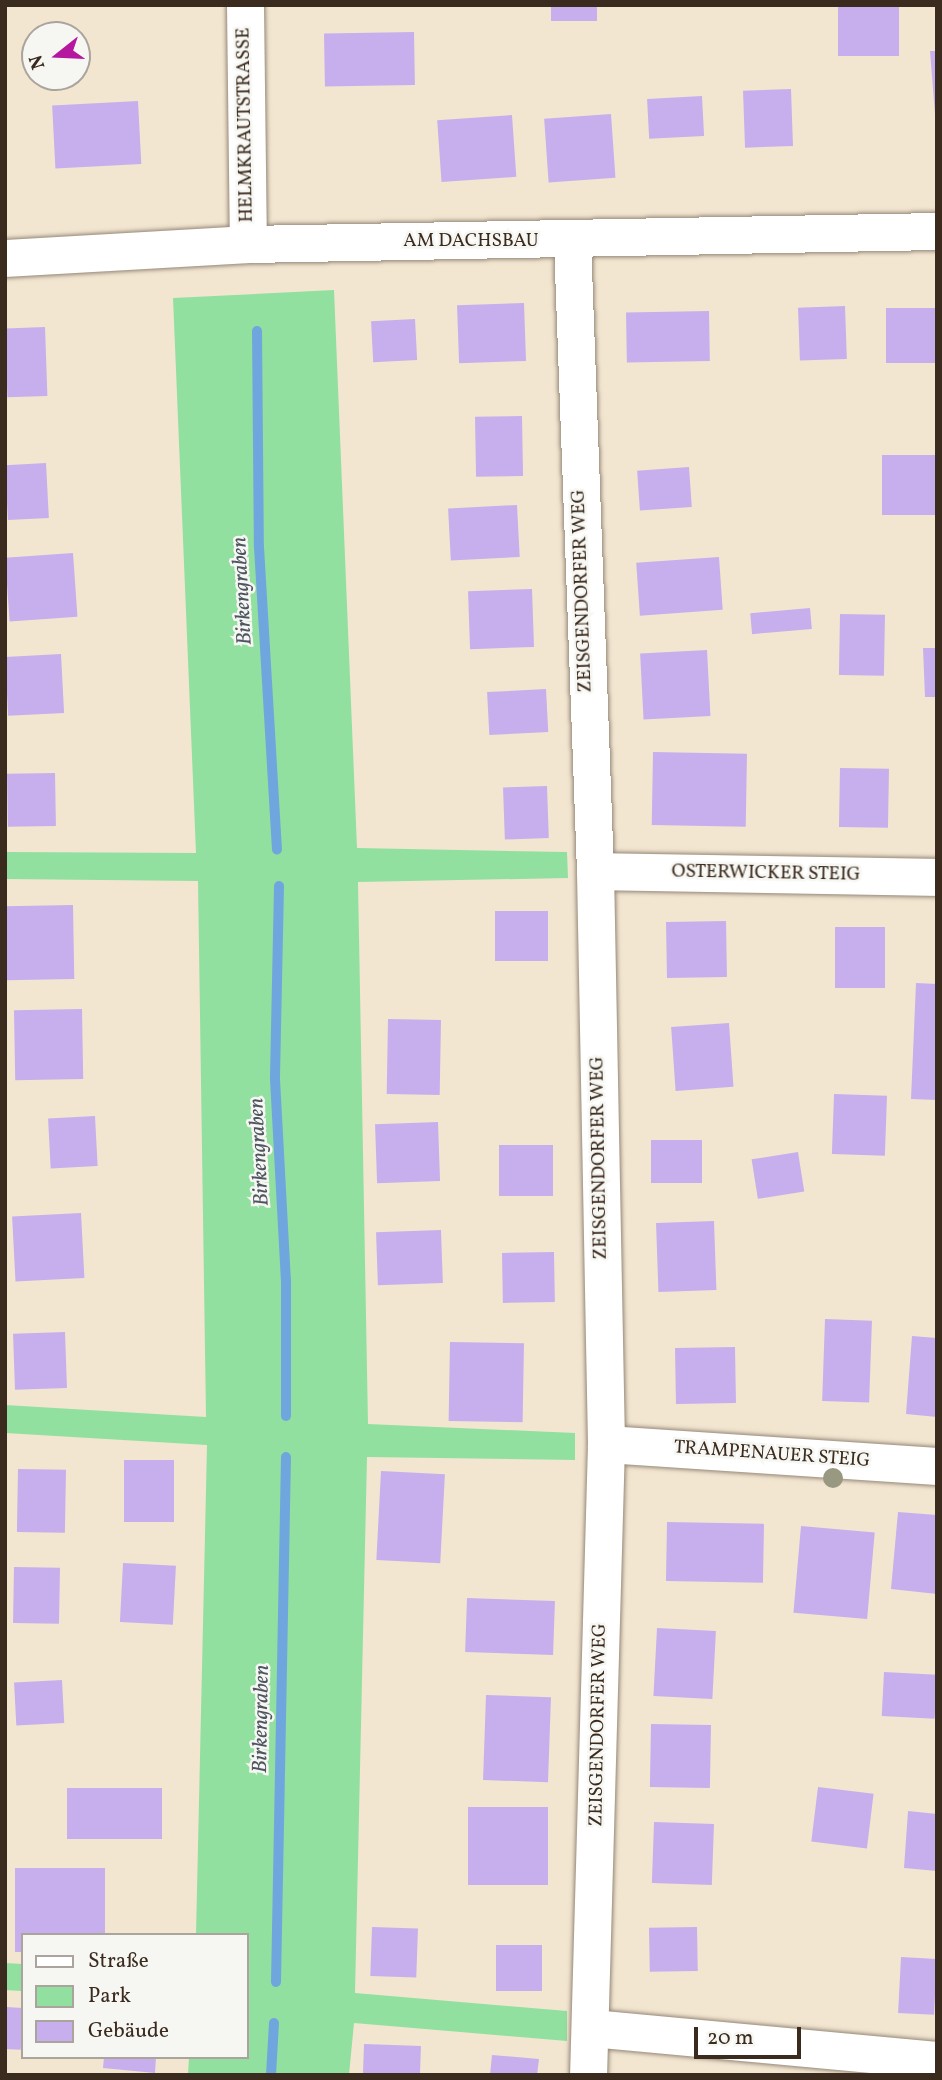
<!DOCTYPE html>
<meta charset="utf-8">
<style>
body{margin:0}
#map{position:relative;width:942px;height:2080px;overflow:hidden;background:#f2e6d1;font-family:Vollkorn,serif}
div>[style]{position:absolute}
[style*='--x']{left:calc(var(--x)*1px);top:calc(var(--y)*1px);width:calc(var(--w)*1px);rotate:calc(var(--a)*1deg)}
.green>*{inset:0;background:#91e09f;transform-origin:0 0}
.stream>*{height:10px;margin:-5px;padding:0 5px;transform-origin:5px;border-radius:5px;background:#70a6de}
.building>*{inset:0;background:#c7afed;transform-origin:0 0}
.roads{filter:drop-shadow(0 0 2px #968878) drop-shadow(0 0 2px #968878)}
.minor>*{height:37px;margin:-18.5px;padding:0 18.5px;transform-origin:18.5px;border-radius:18.5px;background:#fff}
.trees>*{width:20px;height:20px;margin:-10px;border-radius:50%;background:#999880}
span{translate:-50% -50%;white-space:nowrap;text-align:center;line-height:1.15;-webkit-text-stroke:5px #f6f6f2;paint-order:stroke}
.street-label{font-size:19px;color:#3b2a1e}
.water-label{font-size:21px;color:#4e5561;font-style:italic}
.frame{position:absolute;inset:0;border:7px solid #3b2a1e;pointer-events:none}
.legend{position:absolute;left:21px;top:1933px;width:228px;height:126px;box-sizing:border-box;background:#f6f6f2;border:2px solid #aba49d;margin:0;padding:9px 12px;list-style:none;font-size:21px;color:#3b2a1e}
.legend li{display:flex;align-items:center;gap:14px;height:35px}
.legend b{width:35px;border:2px solid #aba49d}
.north{position:absolute;left:21px;top:21px;width:70px;height:70px;box-sizing:border-box;background:#f6f6f2;border:2px solid #aba49d;border-radius:50%;rotate:252deg;font-size:19px;font-weight:700;line-height:28px;text-align:center;color:#3b2a1e}
.north::after{content:'';display:block;margin:auto;width:24px;height:32px;background:#b5179e;clip-path:polygon(50% 0,100% 100%,50% 72%,0 100%)}
.scale{position:absolute;left:694px;top:2027px;width:107px;height:32px;box-sizing:border-box;border:4px solid #3b2a1e;border-top:0;padding-left:9px;font-size:21px;line-height:24px;white-space:nowrap;color:#3b2a1e;-webkit-text-stroke:5px #f6f6f2;paint-order:stroke}
</style>
<div id="map">
<div class="green">
<div style="clip-path:polygon(334px 290px,357px 848px,567px 852px,568px 878px,358px 882px,368px 1424px,575px 1433px,575px 1460px,367px 1457px,355px 1993px,567px 2011px,567px 2041px,354px 2023px,349px 2075px,188px 2075px,189px 2057px,247px 2057px,247px 1935px,196px 1935px,207px 1445px,5px 1433px,5px 1405px,206px 1417px,198px 881px,5px 879px,5px 852px,196px 853px,173px 298px)"></div>
<div style="left:5px;top:1963px;width:18px;height:27px;rotate:3deg"></div>
</div>
<div class="stream">
<div style="--x:257;--y:331;--w:216;--a:89.5"></div>
<div style="--x:259;--y:547;--w:303;--a:86.6"></div>
<div style="--x:279;--y:886;--w:193;--a:91.2"></div>
<div style="--x:275;--y:1079;--w:202;--a:86.9"></div>
<div style="--x:286;--y:1281;--w:135;--a:90"></div>
<div style="--x:276;--y:1982;--w:525;--a:-88.91"></div>
<div style="--x:271;--y:2075;--w:52;--a:-86.7"></div>
</div>
<div class="building">
<div style="left:551px;top:5px;width:46px;height:16px"></div>
<div style="left:838px;top:5px;width:61px;height:51px"></div>
<div style="left:414px;top:32px;width:53px;height:90px;rotate:89deg"></div>
<div style="clip-path:polygon(930px 51px,937px 51px,937px 114px,935px 114px)"></div>
<div style="left:791px;top:89px;width:57px;height:48px;rotate:88deg"></div>
<div style="left:702px;top:96px;width:40px;height:55px;rotate:87deg"></div>
<div style="left:138px;top:101px;width:63px;height:86px;rotate:87deg"></div>
<div style="left:611px;top:114px;width:64px;height:67px;rotate:86deg"></div>
<div style="left:512px;top:115px;width:62px;height:75px;rotate:86deg"></div>
<div style="left:524px;top:303px;width:58px;height:67px;rotate:88deg"></div>
<div style="left:845px;top:306px;width:53px;height:47px;rotate:88deg"></div>
<div style="left:937px;top:308px;width:55px;height:51px;rotate:90deg"></div>
<div style="left:709px;top:311px;width:50px;height:83px;rotate:89deg"></div>
<div style="left:415px;top:319px;width:41px;height:44px;rotate:87deg"></div>
<div style="left:45px;top:327px;width:69px;height:40px;rotate:88deg"></div>
<div style="left:522px;top:416px;width:60px;height:47px;rotate:89deg"></div>
<div style="left:937px;top:455px;width:60px;height:55px;rotate:90deg"></div>
<div style="left:46px;top:463px;width:55px;height:41px;rotate:87deg"></div>
<div style="left:689px;top:467px;width:40px;height:52px;rotate:86deg"></div>
<div style="left:517px;top:505px;width:52px;height:69px;rotate:87deg"></div>
<div style="left:73px;top:553px;width:64px;height:68px;rotate:86deg"></div>
<div style="left:719px;top:557px;width:53px;height:83px;rotate:86deg"></div>
<div style="left:532px;top:589px;width:58px;height:64px;rotate:88deg"></div>
<div style="left:810px;top:608px;width:21px;height:60px;rotate:85deg"></div>
<div style="left:840px;top:614px;width:45px;height:61px;rotate:1deg"></div>
<div style="clip-path:polygon(923px 648px,937px 648px,937px 697px,925px 697px)"></div>
<div style="left:707px;top:650px;width:66px;height:67px;rotate:87deg"></div>
<div style="left:61px;top:654px;width:59px;height:56px;rotate:87deg"></div>
<div style="left:546px;top:689px;width:43px;height:59px;rotate:87deg"></div>
<div style="left:653px;top:752px;width:94px;height:73px;rotate:1deg"></div>
<div style="left:840px;top:768px;width:49px;height:59px;rotate:1deg"></div>
<div style="left:55px;top:773px;width:53px;height:48px;rotate:89deg"></div>
<div style="left:547px;top:786px;width:52px;height:44px;rotate:88deg"></div>
<div style="left:73px;top:905px;width:74px;height:68px;rotate:89deg"></div>
<div style="left:495px;top:911px;width:53px;height:50px"></div>
<div style="left:726px;top:921px;width:56px;height:60px;rotate:89deg"></div>
<div style="left:835px;top:927px;width:50px;height:61px"></div>
<div style="clip-path:polygon(916px 983px,937px 984px,937px 1100px,911px 1099px)"></div>
<div style="left:82px;top:1009px;width:70px;height:68px;rotate:89deg"></div>
<div style="left:388px;top:1019px;width:53px;height:75px;rotate:1deg"></div>
<div style="left:729px;top:1023px;width:64px;height:58px;rotate:86deg"></div>
<div style="left:834px;top:1094px;width:53px;height:60px;rotate:2deg"></div>
<div style="left:95px;top:1116px;width:50px;height:47px;rotate:87deg"></div>
<div style="left:438px;top:1122px;width:59px;height:63px;rotate:88deg"></div>
<div style="left:702px;top:1140px;width:43px;height:51px;rotate:90deg"></div>
<div style="left:553px;top:1145px;width:51px;height:54px;rotate:90deg"></div>
<div style="left:798px;top:1152px;width:40px;height:47px;rotate:81deg"></div>
<div style="left:81px;top:1213px;width:65px;height:69px;rotate:87deg"></div>
<div style="left:714px;top:1221px;width:69px;height:58px;rotate:88deg"></div>
<div style="left:441px;top:1230px;width:53px;height:65px;rotate:88deg"></div>
<div style="left:554px;top:1252px;width:50px;height:52px;rotate:89deg"></div>
<div style="left:825px;top:1319px;width:47px;height:82px;rotate:2deg"></div>
<div style="left:65px;top:1332px;width:56px;height:52px;rotate:88deg"></div>
<div style="clip-path:polygon(912px 1336px,937px 1338px,937px 1417px,906px 1414px)"></div>
<div style="left:450px;top:1342px;width:74px;height:79px;rotate:1deg"></div>
<div style="left:735px;top:1347px;width:56px;height:60px;rotate:89deg"></div>
<div style="left:124px;top:1460px;width:50px;height:62px"></div>
<div style="left:18px;top:1469px;width:48px;height:63px;rotate:1deg"></div>
<div style="left:381px;top:1471px;width:64px;height:89px;rotate:3deg"></div>
<div style="clip-path:polygon(898px 1512px,937px 1515px,937px 1594px,891px 1589px)"></div>
<div style="left:667px;top:1522px;width:97px;height:59px;rotate:1deg"></div>
<div style="left:801px;top:1526px;width:74px;height:87px;rotate:5deg"></div>
<div style="left:123px;top:1563px;width:53px;height:59px;rotate:3deg"></div>
<div style="left:14px;top:1567px;width:46px;height:56px;rotate:1deg"></div>
<div style="left:467px;top:1598px;width:88px;height:54px;rotate:2deg"></div>
<div style="left:657px;top:1628px;width:59px;height:68px;rotate:3deg"></div>
<div style="left:884px;top:1672px;width:53px;height:44px;rotate:3deg"></div>
<div style="left:62px;top:1680px;width:43px;height:48px;rotate:87deg"></div>
<div style="left:486px;top:1695px;width:65px;height:85px;rotate:2deg"></div>
<div style="left:651px;top:1724px;width:60px;height:63px;rotate:1deg"></div>
<div style="left:818px;top:1787px;width:56px;height:55px;rotate:7deg"></div>
<div style="left:67px;top:1788px;width:95px;height:51px"></div>
<div style="left:468px;top:1807px;width:80px;height:78px"></div>
<div style="clip-path:polygon(908px 1811px,937px 1814px,937px 1871px,904px 1868px)"></div>
<div style="left:654px;top:1822px;width:60px;height:61px;rotate:2deg"></div>
<div style="clip-path:polygon(15px 1868px,105px 1868px,105px 1935px,23px 1935px,23px 1952px,15px 1952px)"></div>
<div style="left:372px;top:1927px;width:46px;height:49px;rotate:2deg"></div>
<div style="left:697px;top:1927px;width:44px;height:48px;rotate:89deg"></div>
<div style="left:496px;top:1945px;width:46px;height:46px"></div>
<div style="left:901px;top:1957px;width:36px;height:56px;rotate:3deg"></div>
<div style="left:6px;top:2007px;width:17px;height:42px;rotate:3deg"></div>
<div style="left:364px;top:2044px;width:57px;height:31px;rotate:2deg"></div>
<div style="clip-path:polygon(492px 2055px,539px 2059px,537px 2075px,490px 2075px)"></div>
<div style="clip-path:polygon(104px 2057px,156px 2057px,155px 2073px,103px 2068px)"></div>
</div>
<div class="roads">
<div class="minor">
<div style="--x:245;--y:5;--w:239;--a:89.3"></div>
<div style="--x:572;--y:241;--w:630;--a:87.91"></div>
<div style="--x:595;--y:871;--w:573;--a:88.9"></div>
<div style="--x:606;--y:1444;--w:631;--a:91.63"></div>
<div style="--x:5;--y:258;--w:243;--a:-3.3"></div>
<div style="--x:248;--y:244;--w:689;--a:-1.08"></div>
<div style="--x:595;--y:871;--w:342;--a:1"></div>
<div style="--x:606;--y:1444;--w:332;--a:3.8"></div>
<div style="--x:591;--y:2028;--w:347;--a:5.3"></div>
</div>
</div>
<div class="trees">
<div style="left:833px;top:1478px"></div>
</div>
<div class="street-label">
<span style="left:246px;top:125px;rotate:-91deg">HELMKRAUTSTRASSE</span>
<span style="left:471px;top:242px">AM DACHSBAU</span>
<span style="left:583px;top:591px;rotate:-92deg">ZEISGENDORFER WEG</span>
<span style="left:766px;top:874px;rotate:1deg">OSTERWICKER STEIG</span>
<span style="left:600px;top:1158px;rotate:-91deg">ZEISGENDORFER WEG</span>
<span style="left:772px;top:1455px;rotate:4deg">TRAMPENAUER STEIG</span>
<span style="left:599px;top:1725px;rotate:-89deg">ZEISGENDORFER WEG</span>
</div>
<div class="water-label">
<span style="left:243px;top:591px;rotate:-93deg">Birkengraben</span>
<span style="left:260px;top:1152px;rotate:-93deg">Birkengraben</span>
<span style="left:262px;top:1719px;rotate:-89deg">Birkengraben</span>
</div>
<div class="frame"></div>
<ul class="legend">
<li><b style="height:9px;background:#fff"></b>Straße</li>
<li><b style="height:19px;background:#91e09f"></b>Park</li>
<li><b style="height:19px;background:#c7afed"></b>Gebäude</li>
</ul>
<div class="north">N</div>
<div class="scale">20 m</div>
</div>
